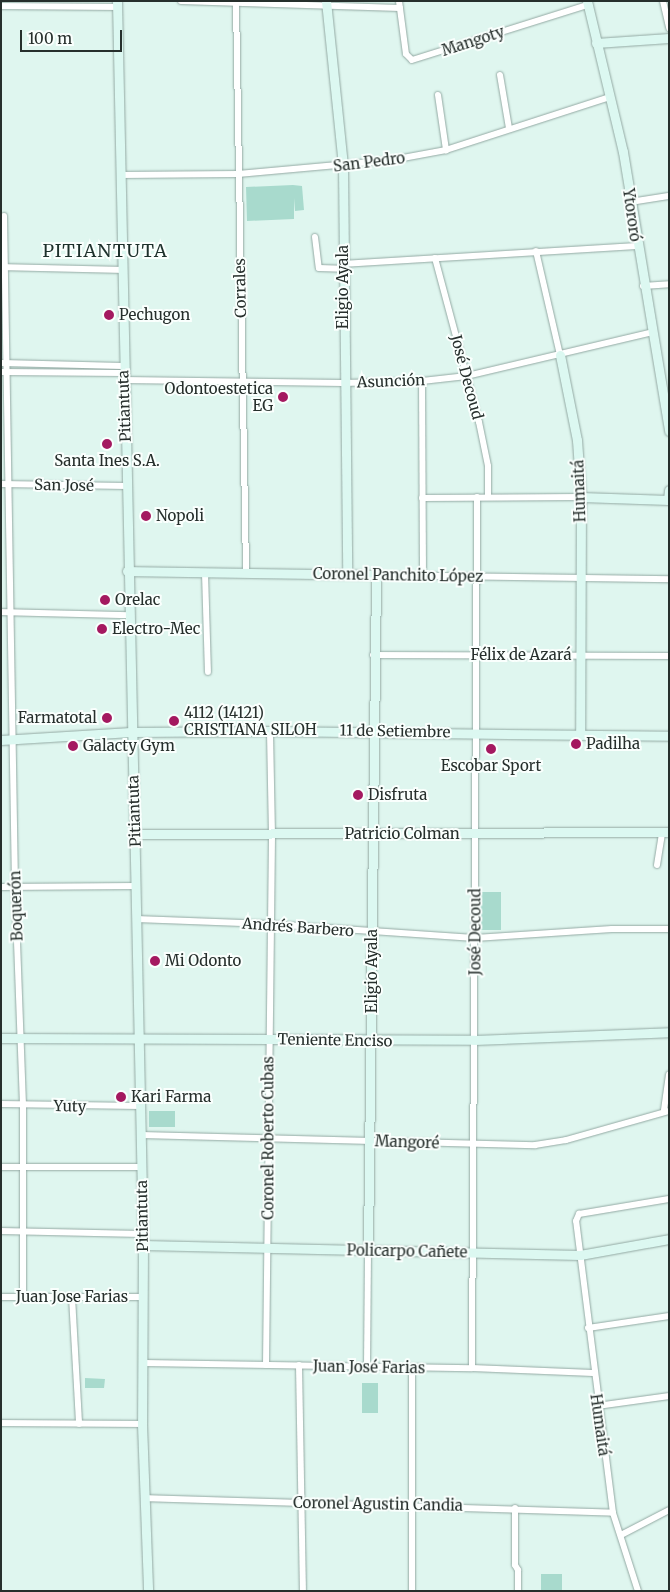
<!DOCTYPE html>
<meta charset="utf-8">
<style>
body{margin:0}
#map{position:relative;width:670px;height:1592px;overflow:hidden;background:#dff6ef;font-family:Merriweather,serif}
div>[style]{position:absolute}
[style*='--x']{left:calc(var(--x)*1px);top:calc(var(--y)*1px);width:calc(var(--w)*1px);rotate:calc(var(--a)*1deg)}
.green>*{inset:0;background:#a8dacd;transform-origin:0 0}
.roads{filter:drop-shadow(0 0 1px #93a9a3) drop-shadow(0 0 1px #93a9a3)}
.street>*{height:6px;margin:-3px;padding:0 3px;transform-origin:3px;border-radius:3px;background:#fff}
.secondary>*{height:9px;margin:-4.5px;padding:0 4.5px;transform-origin:4.5px;border-radius:4.5px;background:#dcf8f1}
.dots>*{width:14px;height:14px;translate:-50% -50%;box-sizing:border-box;border:2px solid #fafffd;border-radius:50%}
span{translate:-50% -50%;white-space:nowrap;text-align:center;line-height:1.15;-webkit-text-stroke:4px #fafffd;paint-order:stroke}
.street-label{font-size:15px;color:#262f2c}
.poi-label{font-size:15px;color:#262f2c}
.left{translate:0 -50%;text-align:left}
.right{translate:-100% -50%;text-align:right}
.quarter-label{font-size:18px;color:#1e312c;letter-spacing:1px}
.frame{position:absolute;inset:0;border:2px solid #262f2c;pointer-events:none}
.scale{position:absolute;left:20px;top:30px;width:102px;height:22px;box-sizing:border-box;border:2px solid #262f2c;border-top:0;padding-left:6px;font-size:15px;line-height:18px;white-space:nowrap;color:#262f2c;-webkit-text-stroke:4px #fafffd;paint-order:stroke}
</style>
<div id="map">
<div class="green">
<div style="clip-path:polygon(293px 185px,302px 186px,304px 210px,295px 211px,294px 198px,294px 219px,247px 221px,246px 187px)"></div>
<div style="left:501px;top:892px;width:38px;height:21px;rotate:90deg"></div>
<div style="left:149px;top:1111px;width:26px;height:16px"></div>
<div style="clip-path:polygon(85px 1378px,105px 1379px,104px 1388px,85px 1388px)"></div>
<div style="left:362px;top:1383px;width:16px;height:30px"></div>
<div style="left:541px;top:1574px;width:21px;height:17px"></div>
</div>
<div class="roads">
<div class="street">
<div style="--x:181;--y:1;--w:219;--a:1.8"></div>
<div style="--x:399;--y:1;--w:53;--a:82.5"></div>
<div style="--x:406;--y:54;--w:8;--a:45"></div>
<div style="--x:412;--y:60;--w:184;--a:-17.4"></div>
<div style="--x:663;--y:1;--w:28;--a:77"></div>
<div style="--x:236;--y:3;--w:570;--a:88.99"></div>
<div style="--x:1;--y:6;--w:116;--a:0.5"></div>
<div style="--x:500;--y:75;--w:54;--a:80.4"></div>
<div style="--x:438;--y:95;--w:56;--a:81.7"></div>
<div style="--x:120;--y:175;--w:118;--a:-0.5"></div>
<div style="--x:238;--y:174;--w:155;--a:-5.2"></div>
<div style="--x:392;--y:160;--w:55;--a:-10.5"></div>
<div style="--x:446;--y:150;--w:172;--a:-17.9"></div>
<div style="--x:630;--y:202;--w:39;--a:-9"></div>
<div style="--x:4;--y:216;--w:671;--a:89.06"></div>
<div style="--x:15;--y:887;--w:218;--a:87.9"></div>
<div style="--x:23;--y:1105;--w:192;--a:90"></div>
<div style="--x:315;--y:237;--w:31;--a:83"></div>
<div style="--x:319;--y:268;--w:23;--a:2"></div>
<div style="--x:536;--y:251;--w:107;--a:77"></div>
<div style="--x:435;--y:258;--w:170;--a:75"></div>
<div style="--x:479;--y:422;--w:45;--a:78.4"></div>
<div style="--x:488;--y:466;--w:31;--a:90"></div>
<div style="--x:342;--y:264;--w:295;--a:-3.5"></div>
<div style="--x:1;--y:267;--w:121;--a:1.4"></div>
<div style="--x:643;--y:286;--w:26;--a:-4"></div>
<div style="--x:2;--y:363;--w:121;--a:1.4"></div>
<div style="--x:2;--y:372;--w:122;--a:0.5"></div>
<div style="--x:124;--y:380;--w:219;--a:0.8"></div>
<div style="--x:343;--y:383;--w:79;--a:-1.5"></div>
<div style="--x:422;--y:381;--w:45;--a:-6.3"></div>
<div style="--x:467;--y:376;--w:191;--a:-13.3"></div>
<div style="--x:422;--y:381;--w:193;--a:89.7"></div>
<div style="--x:1;--y:484;--w:126;--a:0.9"></div>
<div style="--x:422;--y:498;--w:159;--a:-0.4"></div>
<div style="--x:205;--y:573;--w:99;--a:88.3"></div>
<div style="--x:376;--y:575;--w:293;--a:0.8"></div>
<div style="--x:1;--y:612;--w:126;--a:1.4"></div>
<div style="--x:373;--y:655;--w:296;--a:0.2"></div>
<div style="--x:657;--y:865;--w:33;--a:-81"></div>
<div style="--x:1;--y:887;--w:135;--a:-0.4"></div>
<div style="--x:136;--y:919;--w:133;--a:2.2"></div>
<div style="--x:269;--y:924;--w:206;--a:3.9"></div>
<div style="--x:475;--y:938;--w:137;--a:-3.8"></div>
<div style="--x:612;--y:929;--w:57;--a:0"></div>
<div style="--x:1;--y:1104;--w:139;--a:0.8"></div>
<div style="--x:664;--y:1110;--w:36;--a:-82"></div>
<div style="--x:141;--y:1135;--w:394;--a:1.5"></div>
<div style="--x:535;--y:1145;--w:31;--a:-9"></div>
<div style="--x:566;--y:1140;--w:107;--a:-15.7"></div>
<div style="--x:1;--y:1167;--w:140;--a:0"></div>
<div style="--x:1;--y:1231;--w:141;--a:1.2"></div>
<div style="--x:1;--y:1297;--w:142;--a:0"></div>
<div style="--x:72;--y:1297;--w:127;--a:86.8"></div>
<div style="--x:588;--y:1328;--w:82;--a:-8.4"></div>
<div style="--x:144;--y:1363;--w:328;--a:0.9"></div>
<div style="--x:472;--y:1368;--w:121;--a:2.4"></div>
<div style="--x:266;--y:1365;--w:529;--a:-89.35"></div>
<div style="--x:272;--y:836;--w:105;--a:-91.1"></div>
<div style="--x:299;--y:1365;--w:226;--a:89"></div>
<div style="--x:367;--y:1367;--w:117;--a:-89.5"></div>
<div style="--x:412;--y:1367;--w:224;--a:90"></div>
<div style="--x:472;--y:1368;--w:871;--a:-89.67"></div>
<div style="--x:597;--y:1406;--w:73;--a:-7.9"></div>
<div style="--x:1;--y:1423;--w:141;--a:0.4"></div>
<div style="--x:144;--y:1498;--w:469;--a:1.8"></div>
<div style="--x:515;--y:1508;--w:57;--a:90"></div>
<div style="--x:515;--y:1565;--w:6;--a:59"></div>
<div style="--x:518;--y:1570;--w:21;--a:90"></div>
<div style="--x:621;--y:1535;--w:54;--a:-27.5"></div>
<div style="--x:638;--y:1591;--w:82;--a:-107.8"></div>
<div style="--x:613;--y:1513;--w:294;--a:-97.2"></div>
<div style="--x:576;--y:1221;--w:8;--a:-67"></div>
<div style="--x:579;--y:1214;--w:91;--a:-9.5"></div>
</div>
<div class="secondary">
<div style="--x:117;--y:1;--w:1244;--a:88.8"></div>
<div style="--x:143;--y:1245;--w:179;--a:90.3"></div>
<div style="--x:142;--y:1424;--w:167;--a:87.9"></div>
<div style="--x:326;--y:1;--w:166;--a:84.1"></div>
<div style="--x:343;--y:166;--w:408;--a:89.4"></div>
<div style="--x:587;--y:1;--w:155;--a:76.6"></div>
<div style="--x:623;--y:152;--w:283;--a:80.6"></div>
<div style="--x:596;--y:43;--w:73;--a:-3.9"></div>
<div style="--x:560;--y:355;--w:87;--a:78.7"></div>
<div style="--x:577;--y:440;--w:57;--a:86"></div>
<div style="--x:581;--y:497;--w:238;--a:90.2"></div>
<div style="--x:581;--y:497;--w:88;--a:2"></div>
<div style="--x:668;--y:500;--w:10;--a:-84"></div>
<div style="--x:127;--y:571;--w:249;--a:0.9"></div>
<div style="--x:376;--y:575;--w:675;--a:90.68"></div>
<div style="--x:1;--y:740;--w:130;--a:-3.5"></div>
<div style="--x:131;--y:732;--w:139;--a:-0.4"></div>
<div style="--x:270;--y:731;--w:399;--a:0.7"></div>
<div style="--x:135;--y:834;--w:534;--a:-0.21"></div>
<div style="--x:1;--y:1038;--w:473;--a:0.2"></div>
<div style="--x:474;--y:1040;--w:195;--a:-2.3"></div>
<div style="--x:143;--y:1245;--w:437;--a:1.3"></div>
<div style="--x:580;--y:1255;--w:90;--a:-10.2"></div>
</div>
</div>
<div class="dots">
<div style="left:109px;top:315px;background:#a41960"></div>
<div style="left:283px;top:397px;background:#a41960"></div>
<div style="left:107px;top:444px;background:#a41960"></div>
<div style="left:146px;top:516px;background:#a41960"></div>
<div style="left:105px;top:600px;background:#a41960"></div>
<div style="left:102px;top:629px;background:#a41960"></div>
<div style="left:107px;top:718px;background:#a41960"></div>
<div style="left:174px;top:721px;background:#a41960"></div>
<div style="left:576px;top:744px;background:#a41960"></div>
<div style="left:73px;top:746px;background:#a41960"></div>
<div style="left:491px;top:749px;background:#a41960"></div>
<div style="left:358px;top:795px;background:#a41960"></div>
<div style="left:155px;top:961px;background:#a41960"></div>
<div style="left:121px;top:1097px;background:#a41960"></div>
</div>
<div class="street-label">
<span style="left:473px;top:41px;rotate:-18deg">Mangoty</span>
<span style="left:369px;top:162px;rotate:-7deg">San Pedro</span>
<span style="left:632px;top:215px;rotate:82deg">Ytororó</span>
<span style="left:343px;top:287px;rotate:-90deg">Eligio Ayala</span>
<span style="left:240px;top:288px;rotate:-91deg">Corrales</span>
<span style="left:467px;top:377px;rotate:75deg">José Decoud</span>
<span style="left:391px;top:381px;rotate:-2deg">Asunción</span>
<span style="left:124px;top:406px;rotate:-92deg">Pitiantuta</span>
<span style="left:64px;top:485px;rotate:1deg">San José</span>
<span style="left:579px;top:491px;rotate:-92deg">Humaitá</span>
<span style="left:398px;top:575px;rotate:1deg">Coronel Panchito López</span>
<span style="left:521px;top:655px">Félix de Azará</span>
<span style="left:395px;top:731px;rotate:1deg">11 de Setiembre</span>
<span style="left:134px;top:811px;rotate:-92deg">Pitiantuta</span>
<span style="left:402px;top:834px">Patricio Colman</span>
<span style="left:16px;top:906px;rotate:-92deg">Boquerón</span>
<span style="left:298px;top:927px;rotate:4deg">Andrés Barbero</span>
<span style="left:475px;top:932px;rotate:-90deg">José Decoud</span>
<span style="left:372px;top:971px;rotate:-90deg">Eligio Ayala</span>
<span style="left:335px;top:1040px;rotate:1deg">Teniente Enciso</span>
<span style="left:70px;top:1106px;rotate:1deg">Yuty</span>
<span style="left:268px;top:1138px;rotate:-90deg">Coronel Roberto Cubas</span>
<span style="left:407px;top:1142px;rotate:2deg">Mangoré</span>
<span style="left:142px;top:1216px;rotate:-91deg">Pitiantuta</span>
<span style="left:407px;top:1251px;rotate:1deg">Policarpo Cañete</span>
<span style="left:72px;top:1297px">Juan Jose Farias</span>
<span style="left:369px;top:1367px;rotate:1deg">Juan José Farias</span>
<span style="left:600px;top:1425px;rotate:82deg">Humaitá</span>
<span style="left:378px;top:1504px;rotate:1deg">Coronel Agustin Candia</span>
</div>
<div class="poi-label">
<span class="left" style="left:119px;top:315px">Pechugon</span>
<span class="right" style="left:273px;top:397px">Odontoestetica<br>EG</span>
<span style="left:107px;top:461px">Santa Ines S.A.</span>
<span class="left" style="left:156px;top:516px">Nopoli</span>
<span class="left" style="left:115px;top:600px">Orelac</span>
<span class="left" style="left:112px;top:629px">Electro-Mec</span>
<span class="left" style="left:184px;top:721px">4112 (14121)<br>CRISTIANA SILOH</span>
<span class="right" style="left:97px;top:718px">Farmatotal</span>
<span class="left" style="left:586px;top:744px">Padilha</span>
<span class="left" style="left:83px;top:746px">Galacty Gym</span>
<span style="left:491px;top:766px">Escobar Sport</span>
<span class="left" style="left:368px;top:795px">Disfruta</span>
<span class="left" style="left:165px;top:961px">Mi Odonto</span>
<span class="left" style="left:131px;top:1097px">Kari Farma</span>
</div>
<div class="quarter-label">
<span style="left:105px;top:251px">PITIANTUTA</span>
</div>
<div class="frame"></div>
<div class="scale">100 m</div>
</div>
